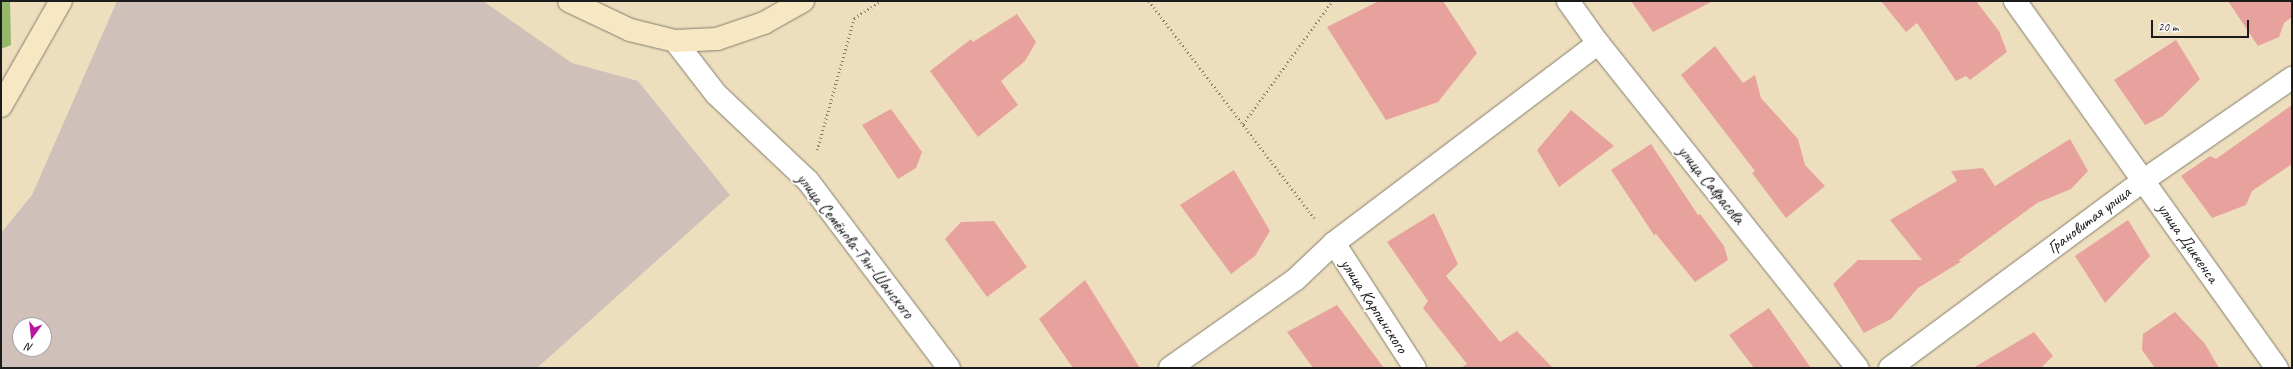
<!DOCTYPE html>
<meta charset="utf-8">
<style>
body{margin:0}
#map{position:relative;width:2293px;height:369px;overflow:hidden;background:#eddfbe;font-family:Caveat,sans-serif}
div>[style]{position:absolute}
[style*='--x']{left:calc(var(--x)*1px);top:calc(var(--y)*1px);width:calc(var(--w)*1px);rotate:calc(var(--a)*1deg)}
.industrial>*{inset:0;background:#cfc1ba}
.forest>*{inset:0;background:#95b76b}
.building>*{inset:0;background:#e7a29d}
.path>*{height:2.5px;margin-top:-1.25px;transform-origin:0;background:repeating-linear-gradient(90deg,#847e6d 0 1px,transparent 0 4px)}
.roads{filter:drop-shadow(0 0 1px #847e6d) drop-shadow(0 0 1px #847e6d)}
.minor>*{height:22px;margin:-11px;padding:0 11px;transform-origin:11px;border-radius:11px;background:#fff}
.secondary>*{height:22px;margin:-11px;padding:0 11px;transform-origin:11px;border-radius:11px;background:#f7e8c3}
span{translate:-50% -50%;white-space:nowrap;text-align:center;line-height:1.15;-webkit-text-stroke:4px #fff;paint-order:stroke}
.street-label{font-size:17px;color:#1c1c1c}
.frame{position:absolute;inset:0;border:2px solid #1c1c1c;pointer-events:none}
.north{position:absolute;left:12px;top:317px;width:40px;height:40px;box-sizing:border-box;background:#fff;border:1px solid #a4a4a4;border-radius:50%;rotate:195deg;font-size:11px;font-weight:700;line-height:16px;text-align:center;color:#1c1c1c}
.north::after{content:'';display:block;margin:auto;width:14px;height:18px;background:#b5179e;clip-path:polygon(50% 0,100% 100%,50% 72%,0 100%)}
.scale{position:absolute;left:2151px;top:20px;width:98px;height:18px;box-sizing:border-box;border:2px solid #1c1c1c;border-top:0;padding-left:5px;font-size:12px;line-height:14px;white-space:nowrap;color:#1c1c1c;-webkit-text-stroke:3px #fff;paint-order:stroke}
</style>
<div id="map">
<div class="industrial">
<div style="clip-path:polygon(evenodd,117px 1px,483px 1px,572px 63px,638px 81px,730px 195px,537px 368px,1px 368px,1px 233px,32px 195px,117px 1px,20px 325px,44px 325px,44px 349px,20px 349px,20px 325px)"></div>
</div>
<div class="forest">
<div style="clip-path:polygon(1px 1px,10px 1px,11px 45px,1px 49px)"></div>
</div>
<div class="building">
<div style="clip-path:polygon(1379px 1px,1443px 1px,1477px 53px,1438px 102px,1386px 120px,1327px 27px)"></div>
<div style="clip-path:polygon(1631px 1px,1713px 1px,1653px 32px)"></div>
<div style="clip-path:polygon(1881px 1px,1976px 1px,1999px 31px,2007px 52px,1970px 80px,1966px 76px,1956px 81px,1917px 23px,1906px 32px)"></div>
<div style="clip-path:polygon(2228px 1px,2292px 1px,2292px 17px,2284px 23px,2279px 37px,2258px 46px)"></div>
<div style="clip-path:polygon(1017px 14px,1036px 42px,1025px 61px,1001px 81px,1018px 105px,978px 137px,930px 71px,971px 39px,973px 42px)"></div>
<div style="clip-path:polygon(2176px 40px,2200px 79px,2163px 116px,2145px 125px,2114px 80px)"></div>
<div style="clip-path:polygon(1715px 46px,1743px 83px,1755px 75px,1761px 98px,1798px 139px,1805px 165px,1825px 186px,1786px 218px,1752px 173px,1755px 171px,1681px 75px)"></div>
<div style="clip-path:polygon(2292px 105px,2292px 164px,2252px 191px,2246px 205px,2212px 218px,2181px 176px,2210px 156px,2216px 159px)"></div>
<div style="clip-path:polygon(891px 109px,922px 152px,916px 168px,898px 179px,862px 125px)"></div>
<div style="clip-path:polygon(1571px 110px,1614px 146px,1559px 187px,1537px 150px)"></div>
<div style="clip-path:polygon(2070px 139px,2088px 171px,2071px 189px,2037px 203px,1958px 261px,1962px 261px,1918px 288px,1891px 319px,1864px 333px,1833px 284px,1858px 260px,1922px 260px,1890px 220px,1957px 181px,1951px 171px,1983px 168px,1995px 186px)"></div>
<div style="clip-path:polygon(1651px 144px,1698px 215px,1700px 214px,1724px 246px,1728px 260px,1695px 282px,1656px 234px,1654px 235px,1611px 170px)"></div>
<div style="clip-path:polygon(1234px 170px,1270px 231px,1255px 256px,1231px 274px,1180px 205px)"></div>
<div style="clip-path:polygon(1434px 213px,1458px 264px,1446px 276px,1500px 342px,1517px 331px,1553px 368px,1461px 368px,1467px 364px,1423px 308px,1428px 301px,1387px 242px)"></div>
<div style="clip-path:polygon(2128px 220px,2150px 256px,2105px 303px,2075px 256px)"></div>
<div style="clip-path:polygon(994px 221px,1027px 267px,987px 297px,945px 239px,961px 222px)"></div>
<div style="clip-path:polygon(1085px 280px,1140px 368px,1073px 368px,1039px 319px)"></div>
<div style="clip-path:polygon(1337px 305px,1384px 368px,1313px 368px,1287px 332px)"></div>
<div style="clip-path:polygon(1769px 308px,1811px 368px,1754px 368px,1729px 335px)"></div>
<div style="clip-path:polygon(2175px 312px,2205px 344px,2219px 368px,2155px 368px,2142px 350px,2143px 334px)"></div>
<div style="clip-path:polygon(2034px 332px,2053px 356px,2041px 368px,1973px 368px)"></div>
</div>
<div class="path">
<div style="--x:1149;--y:1;--w:275;--a:52.7"></div>
<div style="--x:1243;--y:124;--w:152;--a:-54.1"></div>
<div style="--x:817;--y:150;--w:137;--a:-74.3"></div>
<div style="--x:854;--y:18;--w:31;--a:-33"></div>
</div>
<div class="roads">
<div class="minor">
<div style="--x:1568;--y:1;--w:52;--a:54.5"></div>
<div style="--x:1598;--y:43;--w:416;--a:51.4"></div>
<div style="--x:2015;--y:1;--w:451;--a:54.5"></div>
<div style="--x:675;--y:41;--w:67;--a:52.3"></div>
<div style="--x:716;--y:94;--w:127;--a:43.4"></div>
<div style="--x:808;--y:181;--w:234;--a:53"></div>
<div style="--x:1334;--y:243;--w:149;--a:57.1"></div>
<div style="--x:1170;--y:368;--w:154;--a:-35.2"></div>
<div style="--x:1296;--y:279;--w:52;--a:-43.5"></div>
<div style="--x:1334;--y:243;--w:331;--a:-37.1"></div>
<div style="--x:1890;--y:368;--w:316;--a:-36.5"></div>
<div style="--x:2144;--y:180;--w:180;--a:-34.6"></div>
</div>
<div class="secondary">
<div style="--x:569;--y:1;--w:68;--a:25.4"></div>
<div style="--x:630;--y:30;--w:46;--a:13.7"></div>
<div style="--x:675;--y:41;--w:42;--a:-2.7"></div>
<div style="--x:717;--y:39;--w:50;--a:-18.8"></div>
<div style="--x:764;--y:23;--w:45;--a:-29.4"></div>
<div style="--x:1;--y:106;--w:121;--a:-60.3"></div>
</div>
</div>
<div class="street-label">
<span style="left:1711px;top:185px;rotate:51deg">улица Саврасова</span>
<span style="left:2089px;top:220px;rotate:-37deg">Грановитая улица</span>
<span style="left:2188px;top:243px;rotate:55deg">улица Диккенса</span>
<span style="left:855px;top:246px;rotate:52deg">улица Семёнова-Тян-Шанского</span>
<span style="left:1374px;top:306px;rotate:57deg">улица Карпинского</span>
</div>
<div class="frame"></div>
<div class="north">N</div>
<div class="scale">20 m</div>
</div>
